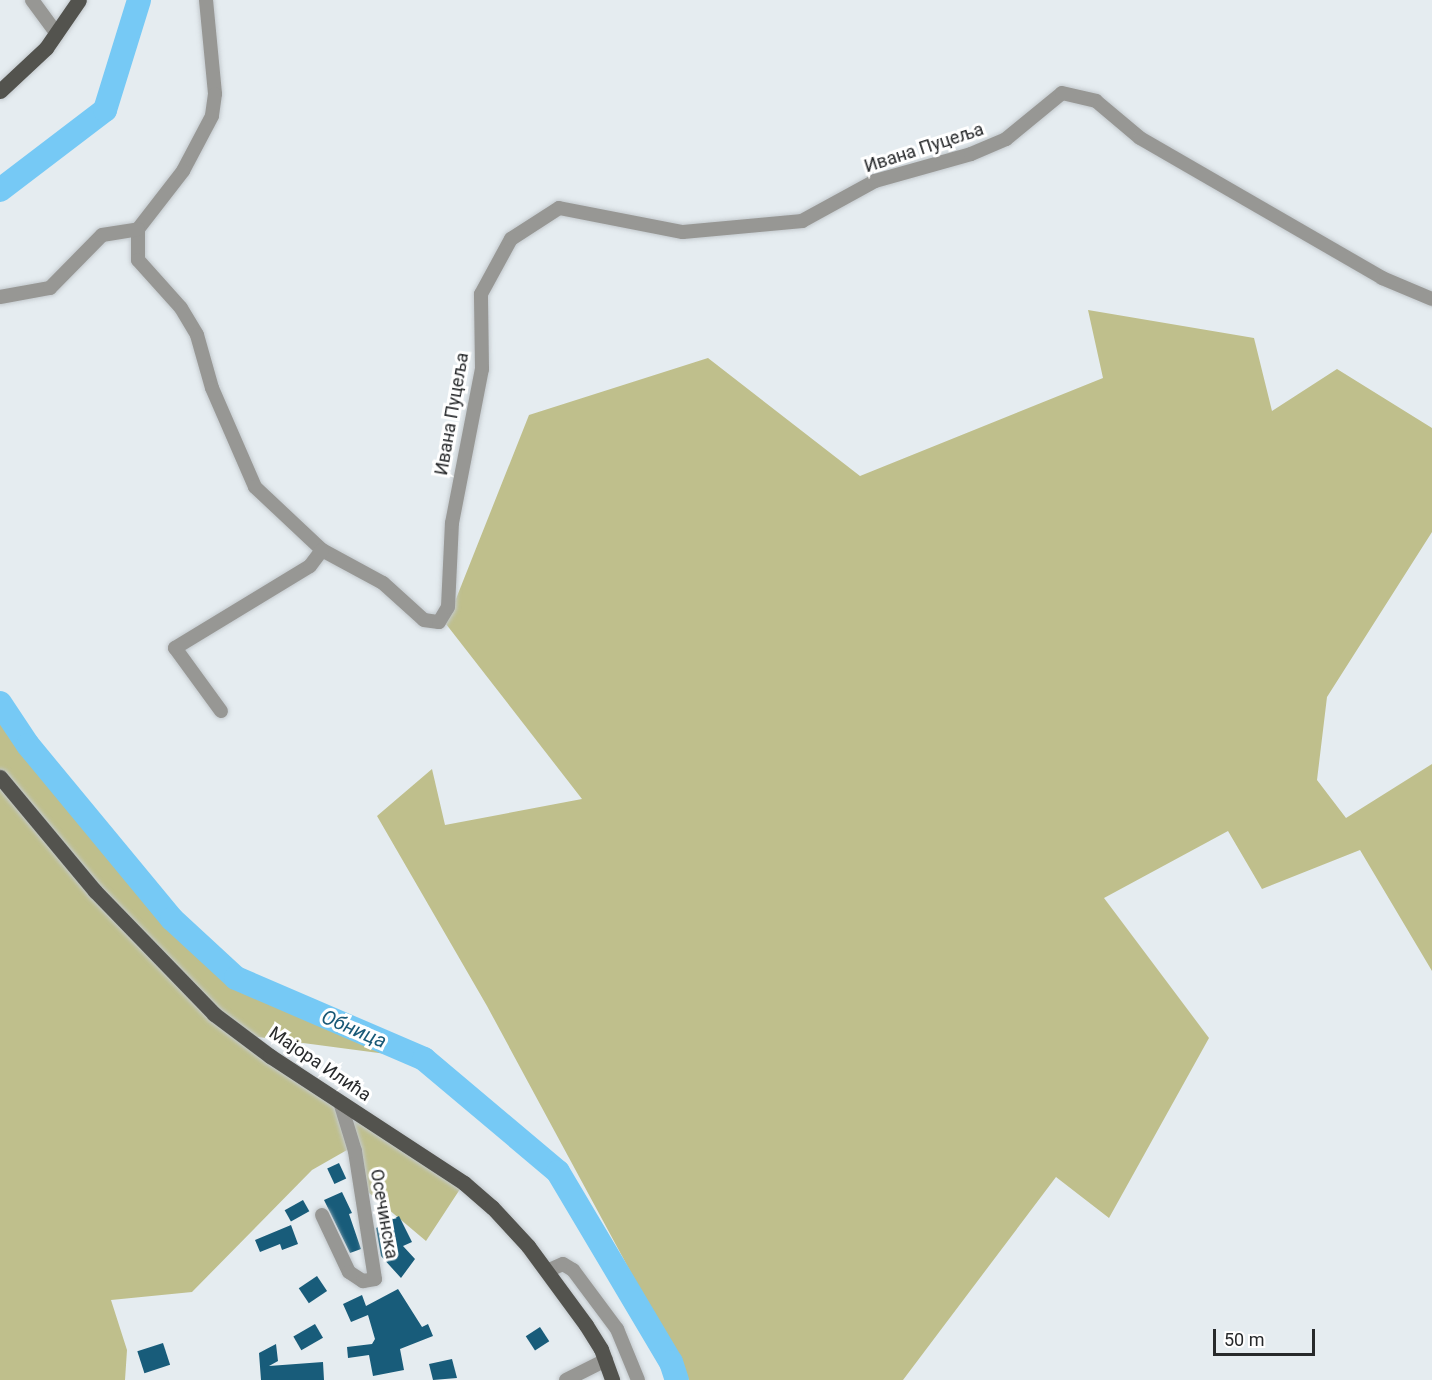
<!DOCTYPE html>
<meta charset="utf-8">
<style>
body{margin:0}
#map{position:relative;width:1432px;height:1380px;overflow:hidden;background:#e5ecf0;font-family:Roboto,sans-serif}
div>[style]{position:absolute}
[style*='--x']{left:calc(var(--x)*1px);top:calc(var(--y)*1px);width:calc(var(--w)*1px);rotate:calc(var(--a)*1deg)}
.green>*{inset:0;background:#bfbf8c}
.river>*{height:24px;margin:-12px;padding:0 12px;transform-origin:12px;border-radius:12px;background:#76c9f5}
.building>*{inset:0;background:#185c7a;transform-origin:0 0}
.roads{filter:drop-shadow(0 0 2px #c3c9cd) drop-shadow(0 0 2px #c3c9cd)}
.minor>*{height:14px;margin:-7px;padding:0 7px;transform-origin:7px;border-radius:7px;background:#979794}
.major>*{height:15px;margin:-7.5px;padding:0 7.5px;transform-origin:7.5px;border-radius:7.5px;background:#53534e}
span{translate:-50% -50%;white-space:nowrap;text-align:center;line-height:1.15;-webkit-text-stroke:6px #fff;paint-order:stroke}
.street-label{font-size:18px;color:#27292b}
.water-label{font-size:20px;color:#195977;font-style:italic}
.scale{position:absolute;left:1213px;top:1329px;width:102px;height:27px;box-sizing:border-box;border:3px solid #27292b;border-top:0;padding-left:8px;font-size:18px;line-height:21px;white-space:nowrap;color:#27292b;-webkit-text-stroke:4px #fff;paint-order:stroke}
</style>
<div id="map">
<div class="green">
<div style="clip-path:polygon(1088px 310px,1254px 338px,1272px 411px,1337px 369px,1432px 428px,1432px 532px,1327px 697px,1317px 780px,1346px 818px,1432px 764px,1432px 971px,1360px 850px,1262px 889px,1228px 831px,1104px 898px,1209px 1038px,1109px 1218px,1056px 1177px,903px 1380px,689px 1380px,487px 1006px,377px 816px,432px 769px,445px 825px,582px 799px,446px 624px,529px 415px,708px 358px,860px 476px,1103px 378px)"></div>
<div style="clip-path:polygon(0 703px,28px 745px,172px 919px,236px 978px,424px 1059px,243px 1035px,464px 1183px,426px 1241px,362px 1187px,347px 1150px,312px 1170px,192px 1292px,111px 1300px,127px 1350px,125px 1380px,0 1380px)"></div>
</div>
<div class="river">
<div style="--x:0;--y:190;--w:132;--a:-37.3"></div>
<div style="--x:105;--y:110;--w:115;--a:-72.8"></div>
<div style="--x:0;--y:703;--w:50;--a:56.3"></div>
<div style="--x:28;--y:745;--w:226;--a:50.4"></div>
<div style="--x:172;--y:919;--w:87;--a:42.7"></div>
<div style="--x:236;--y:978;--w:205;--a:23.3"></div>
<div style="--x:424;--y:1059;--w:175;--a:40.1"></div>
<div style="--x:558;--y:1172;--w:221;--a:59.3"></div>
<div style="--x:671;--y:1362;--w:19;--a:72"></div>
</div>
<div class="building">
<div style="left:339px;top:1163px;width:17px;height:13px;rotate:65deg"></div>
<div style="clip-path:polygon(342px 1192px,352px 1213px,349px 1214px,361px 1249px,350px 1253px,324px 1200px)"></div>
<div style="left:303px;top:1200px;width:13px;height:21px;rotate:61deg"></div>
<div style="clip-path:polygon(391px 1216px,393px 1219px,399px 1216px,412px 1242px,403px 1246px,415px 1259px,401px 1278px,381px 1256px,376px 1228px,380px 1226px,378px 1222px)"></div>
<div style="clip-path:polygon(291px 1225px,298px 1244px,282px 1250px,280px 1244px,260px 1252px,255px 1240px)"></div>
<div style="left:317px;top:1276px;width:18px;height:22px;rotate:56deg"></div>
<div style="clip-path:polygon(398px 1289px,422px 1327px,428px 1324px,433px 1336px,400px 1349px,404px 1370px,373px 1376px,369px 1355px,348px 1358px,347px 1347px,372px 1344px,375px 1339px,368px 1315px,351px 1322px,343px 1304px,362px 1295px,366px 1306px)"></div>
<div style="left:315px;top:1324px;width:16px;height:25px;rotate:60deg"></div>
<div style="left:540px;top:1327px;width:17px;height:17px;rotate:57deg"></div>
<div style="left:163px;top:1343px;width:23px;height:27px;rotate:72deg"></div>
<div style="clip-path:polygon(276px 1344px,278px 1361px,269px 1366px,323px 1362px,324px 1380px,261px 1380px,259px 1353px)"></div>
<div style="clip-path:polygon(452px 1359px,457px 1378px,433px 1380px,429px 1364px)"></div>
</div>
<div class="roads">
<div class="minor">
<div style="--x:32;--y:0;--w:42;--a:53.7"></div>
<div style="--x:206;--y:0;--w:94;--a:84.5"></div>
<div style="--x:215;--y:94;--w:22;--a:98"></div>
<div style="--x:212;--y:116;--w:62;--a:117.8"></div>
<div style="--x:183;--y:171;--w:73;--a:127.8"></div>
<div style="--x:138;--y:229;--w:31;--a:90"></div>
<div style="--x:138;--y:260;--w:64;--a:48.1"></div>
<div style="--x:181;--y:308;--w:31;--a:59"></div>
<div style="--x:197;--y:335;--w:55;--a:74.2"></div>
<div style="--x:212;--y:388;--w:108;--a:66.5"></div>
<div style="--x:255;--y:487;--w:92;--a:43.2"></div>
<div style="--x:322;--y:550;--w:69;--a:28.4"></div>
<div style="--x:383;--y:583;--w:55;--a:42.1"></div>
<div style="--x:424;--y:620;--w:15;--a:8"></div>
<div style="--x:439;--y:622;--w:17;--a:-59"></div>
<div style="--x:448;--y:607;--w:84;--a:-87.3"></div>
<div style="--x:452;--y:523;--w:157;--a:-79"></div>
<div style="--x:482;--y:369;--w:75;--a:-90.8"></div>
<div style="--x:481;--y:294;--w:63;--a:-61.4"></div>
<div style="--x:511;--y:239;--w:57;--a:-32.9"></div>
<div style="--x:559;--y:208;--w:126;--a:11"></div>
<div style="--x:683;--y:232;--w:120;--a:-5.3"></div>
<div style="--x:802;--y:221;--w:83;--a:-28.7"></div>
<div style="--x:875;--y:181;--w:100;--a:-15.7"></div>
<div style="--x:971;--y:154;--w:38;--a:-23"></div>
<div style="--x:1006;--y:139;--w:72;--a:-39.4"></div>
<div style="--x:1062;--y:93;--w:35;--a:13"></div>
<div style="--x:1096;--y:101;--w:57;--a:40.1"></div>
<div style="--x:1140;--y:138;--w:280;--a:30"></div>
<div style="--x:1382;--y:278;--w:54;--a:22.8"></div>
<div style="--x:0;--y:297;--w:51;--a:-10.2"></div>
<div style="--x:50;--y:288;--w:74;--a:-45.5"></div>
<div style="--x:102;--y:235;--w:36;--a:-9"></div>
<div style="--x:221;--y:711;--w:78;--a:-126.1"></div>
<div style="--x:175;--y:648;--w:158;--a:-31.3"></div>
<div style="--x:310;--y:566;--w:20;--a:-53"></div>
<div style="--x:322;--y:1215;--w:63;--a:64.7"></div>
<div style="--x:349;--y:1272;--w:17;--a:33"></div>
<div style="--x:363;--y:1281;--w:12;--a:-9"></div>
<div style="--x:375;--y:1279;--w:130;--a:-98.9"></div>
<div style="--x:355;--y:1151;--w:51;--a:-107"></div>
<div style="--x:547;--y:1271;--w:17;--a:-24"></div>
<div style="--x:563;--y:1264;--w:12;--a:31"></div>
<div style="--x:573;--y:1270;--w:74;--a:53.3"></div>
<div style="--x:617;--y:1329;--w:55;--a:67.6"></div>
<div style="--x:566;--y:1380;--w:45;--a:-26.6"></div>
</div>
<div class="major">
<div style="--x:0;--y:91;--w:63;--a:-43.1"></div>
<div style="--x:46;--y:48;--w:58;--a:-55.5"></div>
<div style="--x:0;--y:777;--w:148;--a:50.2"></div>
<div style="--x:95;--y:891;--w:171;--a:45.9"></div>
<div style="--x:214;--y:1014;--w:70;--a:36.9"></div>
<div style="--x:270;--y:1056;--w:232;--a:33.2"></div>
<div style="--x:464;--y:1183;--w:37;--a:41"></div>
<div style="--x:492;--y:1207;--w:53;--a:47.3"></div>
<div style="--x:528;--y:1246;--w:98;--a:53.7"></div>
<div style="--x:586;--y:1325;--w:28;--a:58"></div>
<div style="--x:601;--y:1349;--w:33;--a:70"></div>
</div>
</div>
<div class="street-label">
<span style="left:924px;top:148px;rotate:-18deg">Ивана Пуцеља</span>
<span style="left:452px;top:414px;rotate:-80deg">Ивана Пуцеља</span>
<span style="left:320px;top:1064px;rotate:34deg">Мајора Илића</span>
<span style="left:384px;top:1214px;rotate:80deg">Осечинска</span>
</div>
<div class="water-label">
<span style="left:354px;top:1029px;rotate:23deg">Обница</span>
</div>
<div class="scale">50 m</div>
</div>
